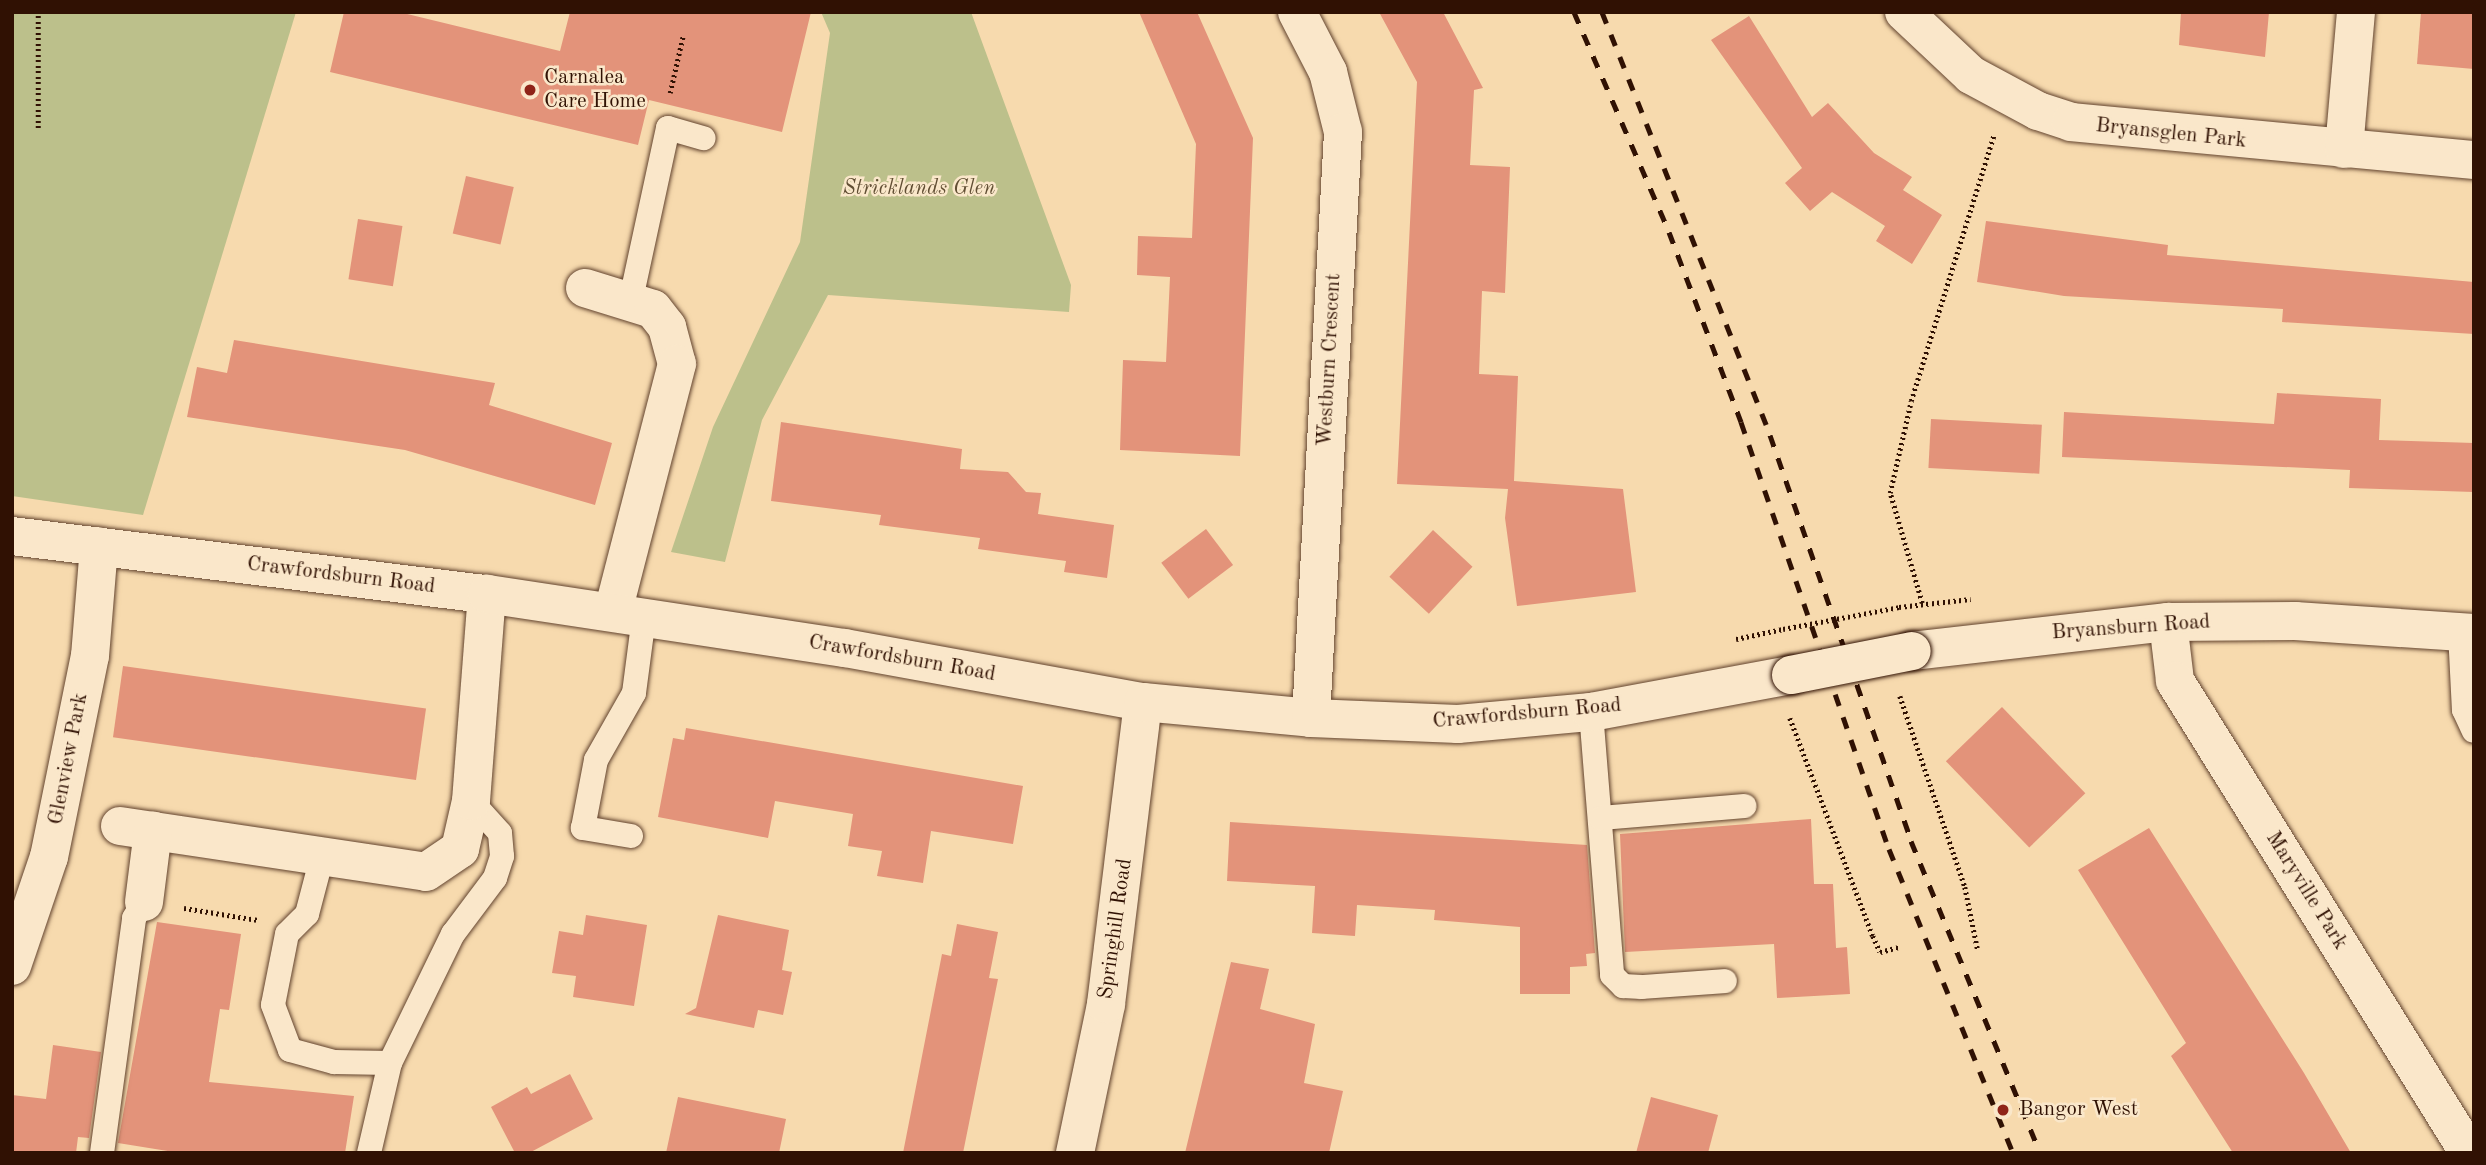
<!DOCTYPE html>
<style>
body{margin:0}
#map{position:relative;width:2486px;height:1165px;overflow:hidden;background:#f7daae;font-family:"Old Standard TT",serif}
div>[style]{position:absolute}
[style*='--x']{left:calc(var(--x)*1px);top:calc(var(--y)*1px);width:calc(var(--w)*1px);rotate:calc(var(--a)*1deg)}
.green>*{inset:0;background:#bcc08b}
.building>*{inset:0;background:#e3937a;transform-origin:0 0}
.path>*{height:4.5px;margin-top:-2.25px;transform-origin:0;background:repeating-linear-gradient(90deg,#301103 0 2px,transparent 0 5.5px)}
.roads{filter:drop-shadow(0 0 2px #62432e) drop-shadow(0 0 2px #62432e)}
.service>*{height:24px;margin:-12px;padding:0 12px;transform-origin:12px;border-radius:12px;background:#fae7ca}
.minor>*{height:38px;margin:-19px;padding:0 19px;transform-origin:19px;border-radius:19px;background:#fae7ca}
.tertiary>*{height:38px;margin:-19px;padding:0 19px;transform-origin:19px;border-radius:19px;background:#fae7ca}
.secondary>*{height:38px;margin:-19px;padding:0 19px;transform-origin:19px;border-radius:19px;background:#fae7ca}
.rail>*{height:5px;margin-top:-2.5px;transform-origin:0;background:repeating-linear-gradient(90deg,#301103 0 12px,transparent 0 24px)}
.path-bridge>*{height:4.5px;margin-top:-2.25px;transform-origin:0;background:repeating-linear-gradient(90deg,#301103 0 2px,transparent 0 5.5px)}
.bridges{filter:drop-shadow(0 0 2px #301103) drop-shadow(0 0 2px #301103)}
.secondary-bridge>*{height:38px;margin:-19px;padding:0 19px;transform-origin:19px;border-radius:19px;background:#fae7ca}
.dots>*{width:19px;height:19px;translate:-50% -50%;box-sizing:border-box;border:4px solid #fae7ca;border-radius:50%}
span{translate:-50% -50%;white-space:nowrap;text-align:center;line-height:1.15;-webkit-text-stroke:5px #fae7ca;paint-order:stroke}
.poi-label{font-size:21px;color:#301103}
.left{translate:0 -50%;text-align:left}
.street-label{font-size:21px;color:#301103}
.park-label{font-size:21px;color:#614e33;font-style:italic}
.frame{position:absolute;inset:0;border:14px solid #301103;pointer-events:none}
</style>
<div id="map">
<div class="green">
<div style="clip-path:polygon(12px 12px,296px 12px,143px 515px,12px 496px)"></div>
<div style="clip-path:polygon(821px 12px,971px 12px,1071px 285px,1069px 312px,828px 295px,762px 420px,725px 562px,671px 552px,713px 427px,800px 242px,830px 33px)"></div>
</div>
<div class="building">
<div style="clip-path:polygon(344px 12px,399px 12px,560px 51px,570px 12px,811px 12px,782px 132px,649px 100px,638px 145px,330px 72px)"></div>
<div style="clip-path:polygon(1139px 12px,1197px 12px,1253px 138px,1240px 456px,1120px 450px,1123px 360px,1166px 362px,1170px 277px,1137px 275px,1138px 236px,1192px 238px,1196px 144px)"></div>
<div style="clip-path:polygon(1379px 12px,1443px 12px,1483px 88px,1474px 90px,1470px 165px,1510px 167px,1505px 293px,1482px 291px,1479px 374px,1518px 376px,1514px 481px,1623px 489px,1636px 592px,1517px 606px,1505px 518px,1508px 489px,1397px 484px,1417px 82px)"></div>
<div style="clip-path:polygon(2181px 12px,2269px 12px,2265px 57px,2179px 45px)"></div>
<div style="clip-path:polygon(2421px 12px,2474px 12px,2474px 69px,2417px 64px)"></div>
<div style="clip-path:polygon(1749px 16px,1812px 117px,1828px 103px,1874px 153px,1912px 177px,1903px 190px,1942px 215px,1912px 264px,1876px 241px,1885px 226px,1832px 192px,1810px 211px,1785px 183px,1802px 168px,1711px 40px)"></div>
<div style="left:466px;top:176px;width:49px;height:59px;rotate:13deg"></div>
<div style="left:358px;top:219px;width:45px;height:61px;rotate:9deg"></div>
<div style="clip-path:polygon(1986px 221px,2168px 245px,2167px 255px,2474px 282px,2474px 334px,2282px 322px,2283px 309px,2064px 296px,1977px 282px)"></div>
<div style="clip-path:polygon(234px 340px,495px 383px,489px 405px,612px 443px,595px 505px,405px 450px,187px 417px,197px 367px,227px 373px)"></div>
<div style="clip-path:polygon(2277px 393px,2381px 399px,2379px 440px,2474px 443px,2474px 492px,2349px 488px,2350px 470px,2062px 457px,2064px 412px,2274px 424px)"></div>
<div style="left:1931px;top:419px;width:111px;height:49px;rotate:3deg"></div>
<div style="clip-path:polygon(781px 422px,962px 449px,960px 469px,1008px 472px,1026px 492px,1041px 493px,1038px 514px,1114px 525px,1107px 578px,1064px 572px,1066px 561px,978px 549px,980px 538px,879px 525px,881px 515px,771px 501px)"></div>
<div style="left:1206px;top:529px;width:45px;height:56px;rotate:53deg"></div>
<div style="left:1433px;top:530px;width:54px;height:64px;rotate:43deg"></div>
<div style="left:123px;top:666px;width:306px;height:72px;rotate:8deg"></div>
<div style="left:2002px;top:707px;width:120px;height:78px;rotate:46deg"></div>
<div style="clip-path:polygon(686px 728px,1023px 786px,1013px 844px,931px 831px,923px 883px,877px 876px,882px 851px,848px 846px,853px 814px,775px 801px,768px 838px,658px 817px,673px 738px,684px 740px)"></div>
<div style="clip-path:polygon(1811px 819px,1814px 884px,1833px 884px,1836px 948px,1847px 947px,1850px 994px,1777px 998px,1774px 944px,1625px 952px,1620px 834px)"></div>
<div style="clip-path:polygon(1230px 822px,1587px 845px,1595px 953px,1586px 954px,1587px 966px,1570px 967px,1570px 994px,1520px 994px,1520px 927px,1434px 920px,1435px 910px,1357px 905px,1355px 936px,1312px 933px,1315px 886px,1227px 881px)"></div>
<div style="clip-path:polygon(2149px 828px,2304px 1073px,2351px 1153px,2233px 1153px,2171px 1056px,2186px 1043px,2078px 870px)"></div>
<div style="clip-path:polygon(586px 915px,647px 925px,634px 1006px,573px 997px,576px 976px,552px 973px,559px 931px,583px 935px)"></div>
<div style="clip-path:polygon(718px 915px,789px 930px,782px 970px,792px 972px,783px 1015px,758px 1010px,754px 1028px,685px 1014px,696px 1008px)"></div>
<div style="clip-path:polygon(157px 922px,241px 934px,229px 1010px,220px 1009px,209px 1082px,354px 1096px,345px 1153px,180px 1153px,118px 1143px)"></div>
<div style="clip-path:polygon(957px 924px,998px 932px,989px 978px,998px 979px,963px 1153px,903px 1153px,942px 954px,951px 956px)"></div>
<div style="clip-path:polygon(1231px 962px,1269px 969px,1260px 1009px,1315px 1024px,1304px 1083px,1343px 1091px,1329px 1153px,1185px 1153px)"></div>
<div style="clip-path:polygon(53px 1045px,101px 1052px,89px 1138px,78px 1137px,76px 1153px,12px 1153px,12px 1095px,46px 1099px)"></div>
<div style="clip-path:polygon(570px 1074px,593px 1119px,529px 1153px,515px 1153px,491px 1107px,527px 1087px,531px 1094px)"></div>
<div style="clip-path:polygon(678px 1097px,786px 1119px,779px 1153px,666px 1153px)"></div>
<div style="clip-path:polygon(1651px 1097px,1718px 1115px,1708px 1153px,1636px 1153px)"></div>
</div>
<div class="path">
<div style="--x:670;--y:93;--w:58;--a:-77.2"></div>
<div style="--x:38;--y:128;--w:116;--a:-90"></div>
<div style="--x:1922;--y:603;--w:115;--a:-106.2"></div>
<div style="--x:1890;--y:493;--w:94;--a:-77.1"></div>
<div style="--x:1911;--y:401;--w:280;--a:-72.7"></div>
<div style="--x:1899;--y:607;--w:72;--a:-6.3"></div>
<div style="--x:1736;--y:639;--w:48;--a:-12"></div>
<div style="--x:1900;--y:696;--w:202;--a:71.2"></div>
<div style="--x:1965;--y:887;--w:65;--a:78.5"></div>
<div style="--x:1790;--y:718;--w:233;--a:69.2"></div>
<div style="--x:1873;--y:936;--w:17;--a:66"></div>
<div style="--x:1880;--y:952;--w:20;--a:-15"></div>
<div style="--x:184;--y:908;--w:75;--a:9.2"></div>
</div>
<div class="roads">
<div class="service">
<div style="--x:631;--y:299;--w:175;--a:-77.8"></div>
<div style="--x:668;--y:128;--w:37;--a:16"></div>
<div style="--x:2460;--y:632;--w:78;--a:87.1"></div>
<div style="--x:2464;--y:710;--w:23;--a:65"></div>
<div style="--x:1591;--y:712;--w:264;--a:85.4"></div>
<div style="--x:1612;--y:975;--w:16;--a:45"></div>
<div style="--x:1623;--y:986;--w:19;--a:3"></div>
<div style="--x:1642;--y:987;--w:83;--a:-4.1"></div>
<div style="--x:1601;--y:818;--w:144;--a:-4.8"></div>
<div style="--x:631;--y:836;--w:49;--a:-170.5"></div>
<div style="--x:583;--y:828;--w:69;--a:-79.2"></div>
<div style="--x:596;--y:760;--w:77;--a:-60.4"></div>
<div style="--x:634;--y:693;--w:77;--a:-82.5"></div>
<div style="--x:322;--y:857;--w:59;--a:104.7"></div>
<div style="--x:307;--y:914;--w:28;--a:135"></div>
<div style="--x:287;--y:934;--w:72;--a:101.2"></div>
<div style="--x:273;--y:1005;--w:48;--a:69.3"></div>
<div style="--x:290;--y:1050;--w:46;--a:15.3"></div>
<div style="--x:334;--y:1062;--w:56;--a:1"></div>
<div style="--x:102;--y:1153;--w:237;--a:-82.2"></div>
<div style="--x:134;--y:918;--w:19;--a:-58"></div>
<div style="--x:369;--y:1153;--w:92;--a:-76.9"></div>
<div style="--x:390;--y:1063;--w:144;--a:-64"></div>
<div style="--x:453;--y:934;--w:70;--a:-53.1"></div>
<div style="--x:495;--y:878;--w:23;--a:-72"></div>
<div style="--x:502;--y:856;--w:23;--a:-95"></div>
<div style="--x:500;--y:833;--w:43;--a:-132.2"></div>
</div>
<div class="minor">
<div style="--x:1297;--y:12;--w:68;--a:62.7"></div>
<div style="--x:1328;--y:72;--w:62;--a:76"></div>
<div style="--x:1343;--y:132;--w:587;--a:93.13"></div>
<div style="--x:1904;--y:12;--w:92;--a:43.2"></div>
<div style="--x:1971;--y:75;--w:76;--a:28.2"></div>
<div style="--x:2038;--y:111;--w:35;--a:18"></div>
<div style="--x:2071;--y:122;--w:405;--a:5.4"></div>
<div style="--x:2344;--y:149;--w:138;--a:-85"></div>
<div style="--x:585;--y:288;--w:71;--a:17.2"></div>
<div style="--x:653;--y:309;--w:23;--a:52"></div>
<div style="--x:667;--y:327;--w:38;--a:75"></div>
<div style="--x:677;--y:364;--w:256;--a:104.5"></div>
<div style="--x:2168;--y:622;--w:59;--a:83.2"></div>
<div style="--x:2175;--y:681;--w:556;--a:58.08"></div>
<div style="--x:120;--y:826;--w:309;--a:8.5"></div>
<div style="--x:426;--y:872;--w:41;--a:-34.1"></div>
<div style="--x:460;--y:849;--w:49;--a:-77.1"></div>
<div style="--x:471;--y:801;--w:208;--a:-85.6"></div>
<div style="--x:144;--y:902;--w:72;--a:-82.8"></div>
<div style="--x:12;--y:966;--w:115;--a:-71.3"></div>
<div style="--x:49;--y:857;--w:205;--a:-78.5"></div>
<div style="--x:90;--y:656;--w:110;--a:-85.3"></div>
</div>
<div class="tertiary">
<div style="--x:1075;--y:1153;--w:152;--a:-78.2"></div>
<div style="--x:1106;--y:1004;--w:304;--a:-83"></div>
</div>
<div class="secondary">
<div style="--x:12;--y:536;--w:479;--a:7"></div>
<div style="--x:487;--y:594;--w:362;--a:8.6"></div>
<div style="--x:845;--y:648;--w:303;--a:10.3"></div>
<div style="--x:1143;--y:702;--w:169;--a:5.4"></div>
<div style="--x:1311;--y:718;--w:147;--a:2.3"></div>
<div style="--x:1458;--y:724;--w:134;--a:-5.2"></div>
<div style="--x:1591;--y:712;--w:203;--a:-10.5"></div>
<div style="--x:1912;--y:651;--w:258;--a:-6.5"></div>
<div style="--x:2168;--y:622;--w:127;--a:-0.5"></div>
<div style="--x:2295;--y:621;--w:179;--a:3.8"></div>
</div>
</div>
<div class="rail">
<div style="--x:1574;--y:12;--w:240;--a:66.6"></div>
<div style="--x:1669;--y:232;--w:203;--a:69.2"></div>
<div style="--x:1741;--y:422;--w:452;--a:70.9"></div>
<div style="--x:1889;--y:849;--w:328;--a:67.8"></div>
<div style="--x:1602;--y:12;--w:455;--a:68.3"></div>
<div style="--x:1770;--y:435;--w:430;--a:70.8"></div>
<div style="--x:1911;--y:841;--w:338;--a:67.5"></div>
</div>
<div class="path-bridge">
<div style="--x:1783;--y:629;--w:118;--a:-10.7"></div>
</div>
<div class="bridges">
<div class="secondary-bridge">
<div style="--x:1791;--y:675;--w:123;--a:-11.2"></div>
</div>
</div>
<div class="dots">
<div style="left:530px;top:90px;background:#8f2418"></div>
<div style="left:2003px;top:1110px;background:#8f2418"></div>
</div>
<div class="poi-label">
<span class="left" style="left:544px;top:90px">Carnalea<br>Care Home</span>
<span class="left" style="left:2019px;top:1110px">Bangor West</span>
</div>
<div class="street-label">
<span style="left:2171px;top:134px;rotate:6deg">Bryansglen Park</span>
<span style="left:1330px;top:360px;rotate:-87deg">Westburn Crescent</span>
<span style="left:341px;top:576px;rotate:7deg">Crawfordsburn Road</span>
<span style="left:2131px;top:628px;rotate:-4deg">Bryansburn Road</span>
<span style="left:902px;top:659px;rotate:10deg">Crawfordsburn Road</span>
<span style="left:1527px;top:714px;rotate:-5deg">Crawfordsburn Road</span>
<span style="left:69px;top:759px;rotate:-79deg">Glenview Park</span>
<span style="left:2306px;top:891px;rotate:58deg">Maryville Park</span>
<span style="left:1116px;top:929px;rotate:-82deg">Springhill Road</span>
</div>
<div class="park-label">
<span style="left:919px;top:189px">Stricklands Glen</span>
</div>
<div class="frame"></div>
</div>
